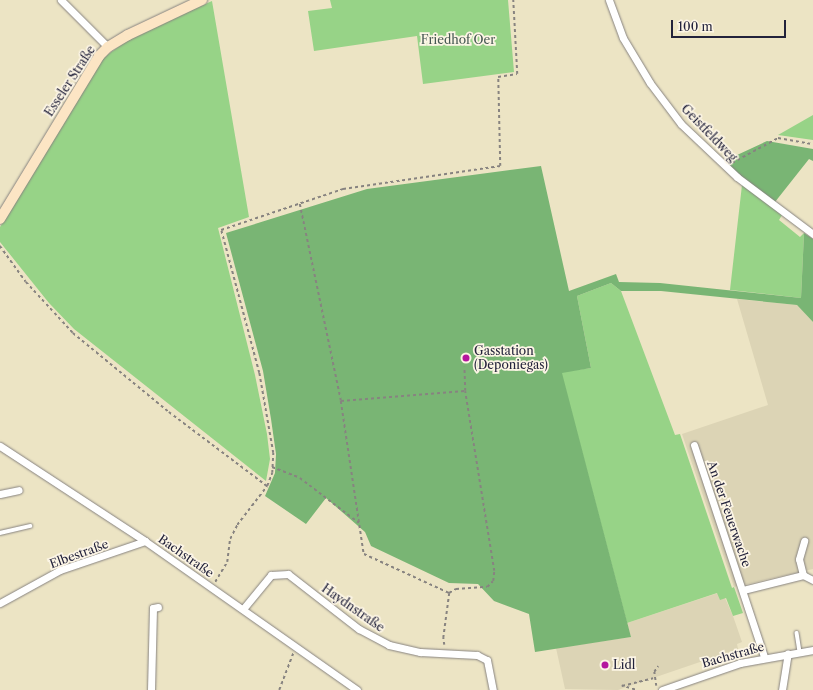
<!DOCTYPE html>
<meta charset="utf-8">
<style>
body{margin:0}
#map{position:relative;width:813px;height:690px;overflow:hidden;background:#ece4c4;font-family:"Libre Caslon Text",serif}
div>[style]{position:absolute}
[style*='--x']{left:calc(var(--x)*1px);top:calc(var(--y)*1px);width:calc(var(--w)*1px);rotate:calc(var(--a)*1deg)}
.built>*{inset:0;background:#dcd4b5}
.green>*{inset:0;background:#97d387}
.forest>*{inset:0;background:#79b574}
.path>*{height:1.5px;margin-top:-0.75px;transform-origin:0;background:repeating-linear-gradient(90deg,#878380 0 3px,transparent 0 6px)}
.roads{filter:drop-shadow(0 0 1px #878380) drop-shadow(0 0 1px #878380)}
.service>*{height:3.5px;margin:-1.75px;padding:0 1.75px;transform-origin:1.75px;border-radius:1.75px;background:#fff}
.minor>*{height:7px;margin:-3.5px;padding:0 3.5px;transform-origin:3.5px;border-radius:3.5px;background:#fff}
.secondary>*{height:10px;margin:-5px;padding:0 5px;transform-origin:5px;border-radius:5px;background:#fce5c4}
.dots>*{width:11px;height:11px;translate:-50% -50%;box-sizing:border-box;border:2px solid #fcf5e5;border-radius:50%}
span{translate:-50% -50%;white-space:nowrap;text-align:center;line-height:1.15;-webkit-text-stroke:3.5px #fcf5e5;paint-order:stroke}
.park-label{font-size:12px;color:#455752}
.street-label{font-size:12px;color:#22223b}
.poi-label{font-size:12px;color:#22223b}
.left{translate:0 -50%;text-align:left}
.scale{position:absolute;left:671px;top:20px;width:115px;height:18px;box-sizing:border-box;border:2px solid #22223b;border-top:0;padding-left:5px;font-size:12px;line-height:14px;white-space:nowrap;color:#22223b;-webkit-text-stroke:3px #fcf5e5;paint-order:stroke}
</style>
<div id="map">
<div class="built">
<div style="clip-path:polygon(737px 299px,797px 305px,813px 322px,813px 569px,734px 587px,682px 434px,768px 405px)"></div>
<div style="clip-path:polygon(718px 593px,725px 598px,733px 616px,742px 642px,737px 644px,738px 649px,618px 690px,565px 689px,556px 648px,631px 637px,627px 623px)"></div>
</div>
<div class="green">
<div style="clip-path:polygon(330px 0,508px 0,514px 72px,423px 84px,417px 36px,314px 51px,308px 11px,332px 8px)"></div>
<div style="clip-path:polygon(212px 1px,249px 217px,218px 228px,255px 375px,267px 434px,270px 459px,266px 481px,74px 329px,49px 303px,0 242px,0 227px,103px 58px,132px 37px)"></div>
<div style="clip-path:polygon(813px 115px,813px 140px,778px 135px)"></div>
<div style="clip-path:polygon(742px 185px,782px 215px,779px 220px,800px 237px,804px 233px,801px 298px,730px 290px)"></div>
<div style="clip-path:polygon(611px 283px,621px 291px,675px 435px,680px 434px,732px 588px,734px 587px,743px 613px,733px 616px,726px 598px,720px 600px,717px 593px,627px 623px,561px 372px,591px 368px,577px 296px)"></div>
</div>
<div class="forest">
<div style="clip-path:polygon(767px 141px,813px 149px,813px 161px,809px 159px,775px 202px,722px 162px)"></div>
<div style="clip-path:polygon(541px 166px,569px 291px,616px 274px,619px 282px,660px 283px,801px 298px,804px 233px,813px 239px,813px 322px,797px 305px,661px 291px,621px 291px,611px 283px,577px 296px,591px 368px,562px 373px,631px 637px,535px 652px,529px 614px,494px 601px,478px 584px,449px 583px,371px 546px,365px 532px,326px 498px,306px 524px,265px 496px,275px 473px,276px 454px,271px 419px,263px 371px,226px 233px,367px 189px)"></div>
</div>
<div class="path">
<div style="--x:732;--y:163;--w:52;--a:-28.5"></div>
<div style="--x:778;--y:138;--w:36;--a:10"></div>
<div style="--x:300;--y:204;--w:201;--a:78.2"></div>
<div style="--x:341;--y:401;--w:155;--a:81.5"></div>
<div style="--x:364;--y:554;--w:94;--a:24.6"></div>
<div style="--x:0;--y:246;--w:44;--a:54.2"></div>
<div style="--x:26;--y:282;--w:69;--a:47.3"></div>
<div style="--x:73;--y:333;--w:124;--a:39.5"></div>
<div style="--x:169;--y:412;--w:123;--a:37.1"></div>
<div style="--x:341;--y:401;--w:124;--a:-4.6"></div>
<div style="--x:272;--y:467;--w:30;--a:21"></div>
<div style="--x:300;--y:478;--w:74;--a:37.3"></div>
<div style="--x:215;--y:582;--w:23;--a:-59"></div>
<div style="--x:227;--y:562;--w:23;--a:-83"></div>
<div style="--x:230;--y:539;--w:16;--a:-63"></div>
<div style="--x:237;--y:525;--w:49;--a:-52.4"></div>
<div style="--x:267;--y:486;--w:14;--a:-69"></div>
<div style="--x:272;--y:473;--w:20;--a:-87"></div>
<div style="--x:273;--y:453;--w:81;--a:-99.9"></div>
<div style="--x:259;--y:373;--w:148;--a:-104.9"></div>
<div style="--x:221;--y:230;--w:129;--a:-18.6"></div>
<div style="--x:343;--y:189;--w:159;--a:-8.3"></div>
<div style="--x:500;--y:166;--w:89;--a:-91.3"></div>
<div style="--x:498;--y:77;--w:19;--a:-9"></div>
<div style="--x:517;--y:74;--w:74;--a:-93.1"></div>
<div style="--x:444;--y:645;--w:7;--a:-98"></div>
<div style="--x:443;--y:638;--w:45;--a:-82.4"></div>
<div style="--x:449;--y:593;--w:8;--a:-30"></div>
<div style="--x:456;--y:589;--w:31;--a:-4"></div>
<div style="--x:487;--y:587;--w:8;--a:-45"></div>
<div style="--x:493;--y:581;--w:10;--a:-84"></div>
<div style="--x:494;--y:571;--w:182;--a:-99.2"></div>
<div style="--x:465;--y:391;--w:24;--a:-92"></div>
<div style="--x:656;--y:686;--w:14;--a:-98"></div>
<div style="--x:654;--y:672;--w:7;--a:-56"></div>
<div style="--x:279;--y:690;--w:39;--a:-69"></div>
<div style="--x:635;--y:690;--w:14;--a:-163"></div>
<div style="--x:622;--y:686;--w:32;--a:-14"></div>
</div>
<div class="roads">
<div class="service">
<div style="--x:0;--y:533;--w:31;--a:-13"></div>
<div style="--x:797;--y:633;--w:19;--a:81"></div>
</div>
<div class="minor">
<div style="--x:61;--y:0;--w:66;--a:45"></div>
<div style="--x:609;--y:0;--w:40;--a:69.8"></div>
<div style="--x:623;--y:38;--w:52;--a:59"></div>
<div style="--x:650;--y:83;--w:51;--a:52.9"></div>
<div style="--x:681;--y:124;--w:77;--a:43.4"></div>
<div style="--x:737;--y:177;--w:95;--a:36.9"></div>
<div style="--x:694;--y:445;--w:223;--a:71.7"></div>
<div style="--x:0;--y:446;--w:173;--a:33.2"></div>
<div style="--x:145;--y:541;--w:259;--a:35.1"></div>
<div style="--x:0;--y:494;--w:19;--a:-12"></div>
<div style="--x:803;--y:575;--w:11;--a:27"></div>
<div style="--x:743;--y:590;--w:62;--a:-14"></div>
<div style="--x:803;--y:575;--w:16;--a:-104"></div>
<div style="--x:799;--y:559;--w:19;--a:-74"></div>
<div style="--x:0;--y:603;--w:68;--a:-28.8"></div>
<div style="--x:60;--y:570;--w:90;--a:-18.8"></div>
<div style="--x:243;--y:609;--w:44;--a:-50.5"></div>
<div style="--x:271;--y:575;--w:17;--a:-3"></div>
<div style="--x:288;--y:574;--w:90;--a:37.8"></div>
<div style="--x:359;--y:629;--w:34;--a:28"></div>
<div style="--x:389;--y:645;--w:32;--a:13"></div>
<div style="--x:420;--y:652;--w:57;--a:3"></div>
<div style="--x:477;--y:655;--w:11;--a:27"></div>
<div style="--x:487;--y:660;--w:31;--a:79"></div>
<div style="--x:151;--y:690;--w:82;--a:-88.6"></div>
<div style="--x:153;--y:608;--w:5;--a:-11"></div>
<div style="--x:662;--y:690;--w:83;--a:-19.1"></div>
<div style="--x:740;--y:663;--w:74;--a:-10.1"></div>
<div style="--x:782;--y:690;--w:37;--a:-81"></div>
</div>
<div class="secondary">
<div style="--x:0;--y:219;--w:191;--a:-58.7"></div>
<div style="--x:99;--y:56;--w:13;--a:-45"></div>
<div style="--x:108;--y:47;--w:23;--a:-31"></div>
<div style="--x:128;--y:35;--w:82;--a:-25.3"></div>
</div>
</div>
<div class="dots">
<div style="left:466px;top:358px;background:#b5179e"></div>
<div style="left:605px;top:665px;background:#b5179e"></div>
</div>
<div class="park-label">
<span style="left:458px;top:40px">Friedhof Oer</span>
</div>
<div class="street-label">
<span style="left:70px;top:81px;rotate:-57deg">Esseler Straße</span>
<span style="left:709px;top:133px;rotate:46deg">Geistfeldweg</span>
<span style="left:729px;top:514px;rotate:71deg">An der Feuerwache</span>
<span style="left:79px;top:554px;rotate:-20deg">Elbestraße</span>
<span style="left:186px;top:556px;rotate:35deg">Bachstraße</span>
<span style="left:353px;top:608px;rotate:35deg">Haydnstraße</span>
<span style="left:733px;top:655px;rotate:-16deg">Bachstraße</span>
</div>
<div class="poi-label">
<span class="left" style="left:474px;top:358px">Gasstation<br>(Deponiegas)</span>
<span class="left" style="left:613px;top:665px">Lidl</span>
</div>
<div class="scale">100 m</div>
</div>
